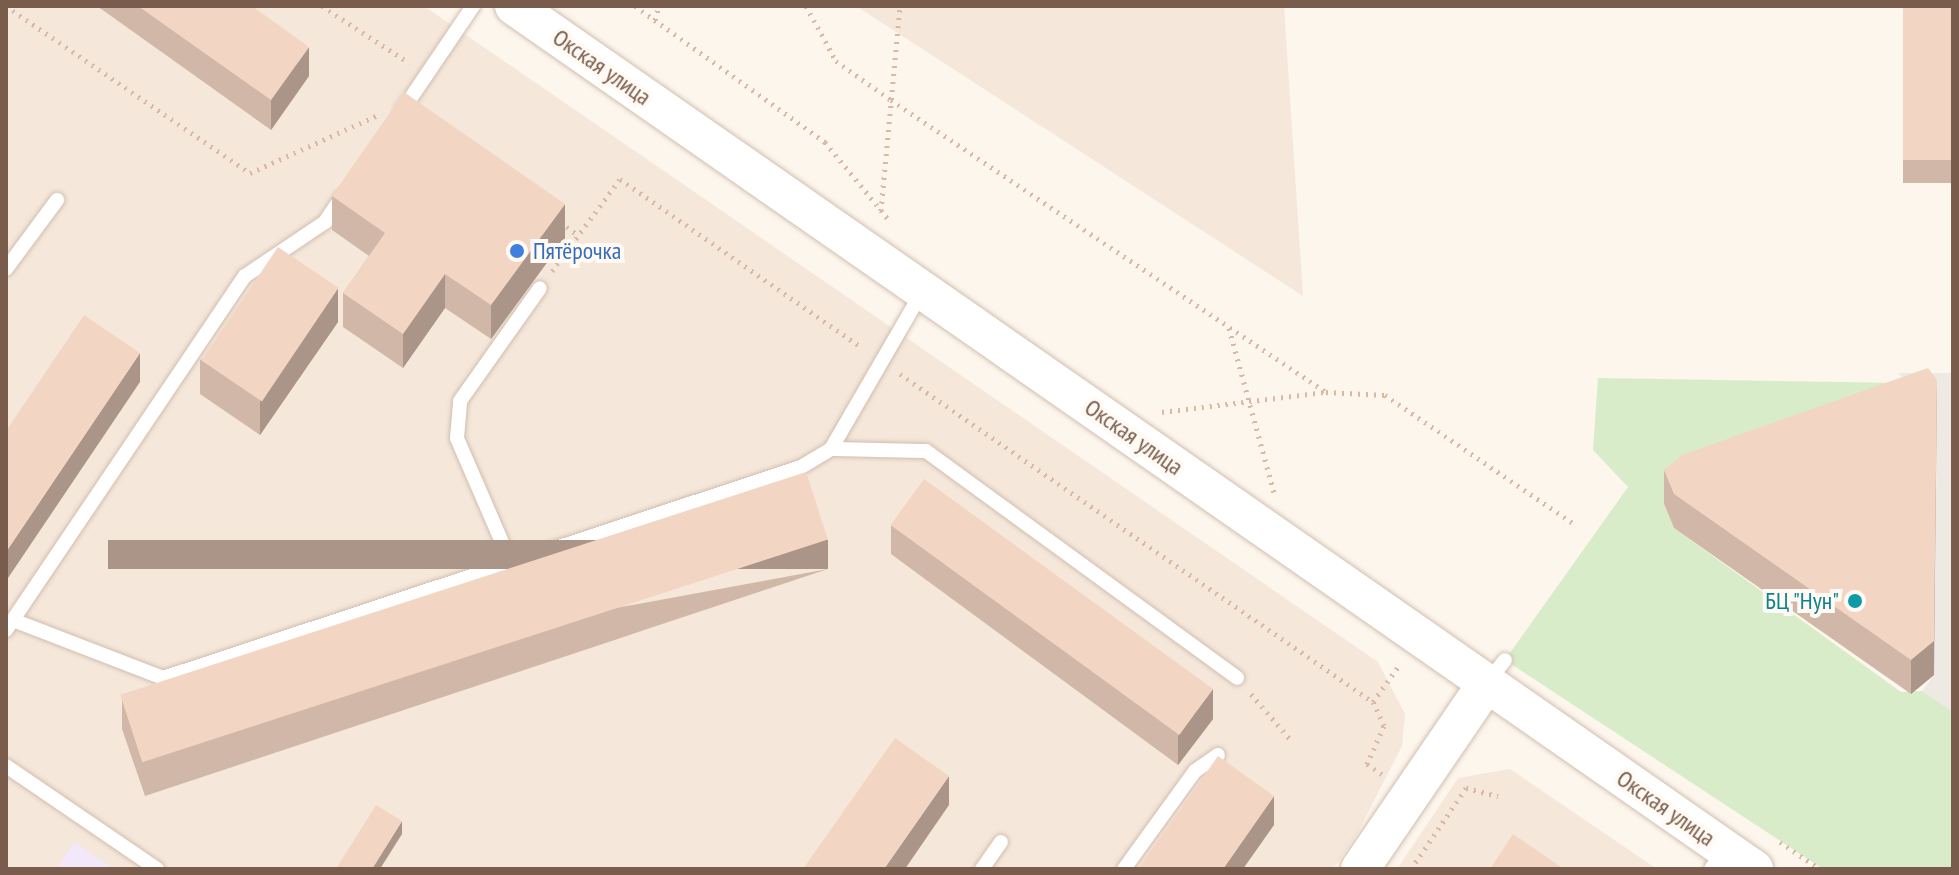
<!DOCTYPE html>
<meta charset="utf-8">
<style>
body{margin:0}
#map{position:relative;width:1959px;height:875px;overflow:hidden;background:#fdf6ec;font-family:"PT Sans Narrow",sans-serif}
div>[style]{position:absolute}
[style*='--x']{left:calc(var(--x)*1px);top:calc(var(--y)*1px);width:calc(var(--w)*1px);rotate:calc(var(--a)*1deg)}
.residential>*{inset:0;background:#f5e8da}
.industrial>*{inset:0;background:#efe9e4}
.education>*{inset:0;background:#f3e8fa}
.green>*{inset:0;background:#d8ecc9}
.path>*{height:5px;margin-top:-2.5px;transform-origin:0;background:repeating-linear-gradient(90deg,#d9b8a5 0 2px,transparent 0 8px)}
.roads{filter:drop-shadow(0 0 2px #d1beb0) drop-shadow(0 0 2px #d1beb0)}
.service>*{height:14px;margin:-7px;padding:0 7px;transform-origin:7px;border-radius:7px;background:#fff}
.secondary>*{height:38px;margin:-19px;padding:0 19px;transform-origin:19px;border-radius:19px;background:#fff}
.wall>*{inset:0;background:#d1b7a8;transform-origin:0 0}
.shaded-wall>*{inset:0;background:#aa9588;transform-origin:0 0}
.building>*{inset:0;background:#f3d5c3;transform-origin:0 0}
.dots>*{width:22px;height:22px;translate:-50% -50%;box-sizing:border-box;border:4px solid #fffaf3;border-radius:50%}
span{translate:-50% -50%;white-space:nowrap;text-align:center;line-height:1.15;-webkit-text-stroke:8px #fffaf3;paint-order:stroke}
.street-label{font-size:24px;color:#7a5c4d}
.shop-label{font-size:24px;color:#366cbe}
.left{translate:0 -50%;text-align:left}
.culture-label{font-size:24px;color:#0d838f}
.right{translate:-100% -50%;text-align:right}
.frame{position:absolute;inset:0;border:8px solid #7a5c4d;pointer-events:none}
</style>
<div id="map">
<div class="residential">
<div style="clip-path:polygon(6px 6px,424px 6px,1378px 662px,1405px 714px,1402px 746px,1357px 834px,1333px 869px,6px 869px)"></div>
<div style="clip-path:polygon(856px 6px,1284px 6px,1303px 296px)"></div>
<div style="clip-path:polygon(1510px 769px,1657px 869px,1397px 869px,1458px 778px)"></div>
</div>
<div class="industrial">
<div style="clip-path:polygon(1898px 373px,1953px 373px,1953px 712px,1922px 691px,1934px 675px,1937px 414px)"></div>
</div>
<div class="education">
<div style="clip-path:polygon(74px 842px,115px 869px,56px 869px)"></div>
</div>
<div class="green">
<div style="clip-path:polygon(1598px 378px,1903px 383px,1670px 494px,1664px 504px,1674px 528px,1901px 692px,1922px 691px,1953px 712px,1953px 869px,1823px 869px,1505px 660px,1628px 487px,1593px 450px)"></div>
</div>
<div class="path">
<div style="--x:6;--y:6;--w:296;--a:34.4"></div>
<div style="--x:250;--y:173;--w:143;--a:-24.4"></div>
<div style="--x:322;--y:6;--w:104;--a:33.2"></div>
<div style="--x:635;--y:6;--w:234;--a:35.6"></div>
<div style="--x:825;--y:142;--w:101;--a:50.6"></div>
<div style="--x:806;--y:6;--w:63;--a:61.4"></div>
<div style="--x:836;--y:61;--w:67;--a:35.3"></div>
<div style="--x:891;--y:100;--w:524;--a:33.87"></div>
<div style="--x:1326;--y:392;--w:59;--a:2.9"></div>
<div style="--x:1385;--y:395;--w:229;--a:34.3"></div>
<div style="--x:655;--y:20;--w:15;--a:-74"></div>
<div style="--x:881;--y:211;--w:206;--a:-84.7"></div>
<div style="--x:560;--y:222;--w:22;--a:36"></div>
<div style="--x:552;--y:271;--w:114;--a:-53.5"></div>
<div style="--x:620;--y:179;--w:295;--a:34.9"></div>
<div style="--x:1229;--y:328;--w:170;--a:74.7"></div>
<div style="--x:900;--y:374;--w:576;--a:34.74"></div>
<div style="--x:1373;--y:702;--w:26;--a:65"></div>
<div style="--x:1384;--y:726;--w:42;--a:114.1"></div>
<div style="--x:1367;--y:764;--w:18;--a:34"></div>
<div style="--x:1162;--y:412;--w:165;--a:-7"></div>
<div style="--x:1251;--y:694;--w:60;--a:49.1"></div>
<div style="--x:1373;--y:702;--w:47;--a:-54.6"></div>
<div style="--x:1780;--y:842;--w:48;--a:34"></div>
<div style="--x:1411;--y:869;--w:98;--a:-55.8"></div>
<div style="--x:1466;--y:788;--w:33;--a:14"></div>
</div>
<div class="roads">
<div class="service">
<div style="--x:402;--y:111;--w:127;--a:-55.9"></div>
<div style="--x:6;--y:269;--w:86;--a:-53.5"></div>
<div style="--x:831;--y:449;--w:95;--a:1.2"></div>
<div style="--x:926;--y:451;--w:385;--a:36.1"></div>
<div style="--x:511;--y:563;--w:136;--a:-113.4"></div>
<div style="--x:457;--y:438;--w:37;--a:-85"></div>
<div style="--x:460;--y:401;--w:138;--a:-54.7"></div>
<div style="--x:13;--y:620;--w:161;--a:21.1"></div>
<div style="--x:163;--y:678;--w:672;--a:-18.3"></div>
<div style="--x:801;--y:467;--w:35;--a:-31"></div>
<div style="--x:831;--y:449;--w:184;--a:-59.9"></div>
<div style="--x:6;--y:630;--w:427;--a:-56"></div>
<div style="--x:245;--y:276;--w:97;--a:-34"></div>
<div style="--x:325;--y:222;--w:30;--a:-56"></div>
<div style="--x:1487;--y:683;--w:29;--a:-52"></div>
<div style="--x:6;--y:766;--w:183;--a:34.3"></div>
<div style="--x:982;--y:869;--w:33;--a:-55"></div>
<div style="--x:1124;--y:869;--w:121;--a:-54.1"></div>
<div style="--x:1195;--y:771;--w:28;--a:-35"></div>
<div style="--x:1711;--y:869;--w:24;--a:-55"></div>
</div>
<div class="secondary">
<div style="--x:514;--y:6;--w:1511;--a:34.84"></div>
<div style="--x:1360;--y:869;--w:224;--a:-55.7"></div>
</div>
</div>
<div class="wall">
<div style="clip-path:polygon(97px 6px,252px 6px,309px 76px,271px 130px)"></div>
<div style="left:1903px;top:6px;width:50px;height:177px"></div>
<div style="clip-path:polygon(332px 196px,565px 238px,491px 339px,445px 308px,403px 368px,343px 327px,343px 293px,369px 256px,332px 230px)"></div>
<div style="clip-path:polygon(338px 322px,260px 435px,200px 394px,200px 360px)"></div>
<div style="clip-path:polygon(1664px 470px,1934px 675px,1911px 694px,1674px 528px,1664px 504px)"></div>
<div style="clip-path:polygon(891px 525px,1213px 719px,1178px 765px,891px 554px)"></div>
<div style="clip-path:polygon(828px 569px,145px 796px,122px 729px,122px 699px)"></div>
</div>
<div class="shaded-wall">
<div style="clip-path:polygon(309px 47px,309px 76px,271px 130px,271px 100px)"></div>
<div style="clip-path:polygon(565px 204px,565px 238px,491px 339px,491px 305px)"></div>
<div style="clip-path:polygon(445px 274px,445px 308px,403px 368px,403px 334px)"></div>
<div style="clip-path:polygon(338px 288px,338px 322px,260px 435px,260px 401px)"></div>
<div style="clip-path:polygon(140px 353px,140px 382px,6px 581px,6px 552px)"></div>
<div style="clip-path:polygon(1937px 380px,1934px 675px,1911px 694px,1911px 660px)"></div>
<div style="left:828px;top:540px;width:29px;height:720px;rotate:90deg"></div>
<div style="clip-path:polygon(1213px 689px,1213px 719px,1178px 765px,1178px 736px)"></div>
<div style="clip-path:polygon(949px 776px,949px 805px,905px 869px,884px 869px)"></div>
<div style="clip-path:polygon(1274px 796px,1274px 825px,1243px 869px,1223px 869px)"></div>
<div style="clip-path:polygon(402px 821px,402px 834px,380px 869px,372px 869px)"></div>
</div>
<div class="building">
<div style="clip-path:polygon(138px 6px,252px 6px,309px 47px,271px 100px)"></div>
<div style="left:1903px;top:6px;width:50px;height:154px"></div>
<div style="clip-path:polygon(404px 92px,565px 204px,491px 305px,445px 274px,403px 334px,343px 293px,385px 233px,332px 196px)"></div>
<div style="left:278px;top:247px;width:73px;height:137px;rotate:34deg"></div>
<div style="clip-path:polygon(84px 315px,140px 353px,6px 552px,6px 431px)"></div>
<div style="clip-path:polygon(1928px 368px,1937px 380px,1934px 641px,1911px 660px,1674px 494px,1664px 470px,1682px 455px)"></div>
<div style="left:806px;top:472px;width:71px;height:721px;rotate:72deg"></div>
<div style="left:924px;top:479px;width:357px;height:57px;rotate:36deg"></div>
<div style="clip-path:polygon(895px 738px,949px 776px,884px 869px,803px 869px)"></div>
<div style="clip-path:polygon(1218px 756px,1274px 796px,1223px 869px,1138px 869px)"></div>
<div style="clip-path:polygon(376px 805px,402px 821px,372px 869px,336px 869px)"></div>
<div style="clip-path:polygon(1513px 834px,1564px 869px,1490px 869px)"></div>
</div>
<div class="dots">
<div style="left:517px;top:251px;background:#3f7fe0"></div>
<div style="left:1855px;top:601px;background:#0f9aa8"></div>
</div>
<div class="street-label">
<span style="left:602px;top:67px;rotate:35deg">Окская улица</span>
<span style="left:1134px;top:437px;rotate:35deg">Окская улица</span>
<span style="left:1666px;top:808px;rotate:35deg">Окская улица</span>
</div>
<div class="shop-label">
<span class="left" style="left:533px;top:251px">Пятёрочка</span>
</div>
<div class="culture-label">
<span class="right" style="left:1839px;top:601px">БЦ "Нун"</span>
</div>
<div class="frame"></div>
</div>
